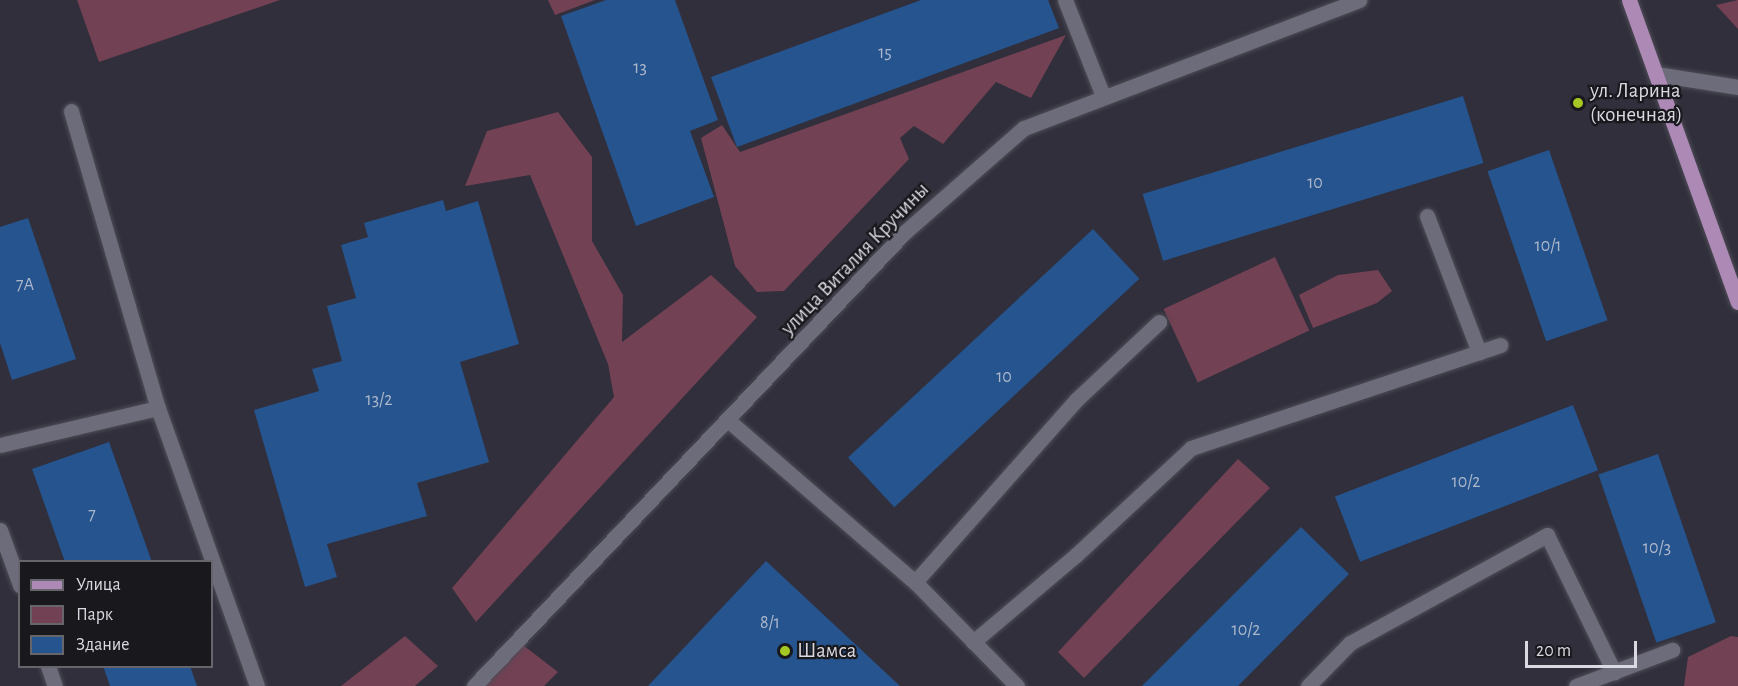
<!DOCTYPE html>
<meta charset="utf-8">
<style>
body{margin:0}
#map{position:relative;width:1738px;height:686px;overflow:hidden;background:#302f3b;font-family:"Alegreya Sans",sans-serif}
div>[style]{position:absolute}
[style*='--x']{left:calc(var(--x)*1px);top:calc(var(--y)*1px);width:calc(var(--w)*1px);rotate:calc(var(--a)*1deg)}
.green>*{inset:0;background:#724153;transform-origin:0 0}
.building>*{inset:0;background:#26548e;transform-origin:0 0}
.roads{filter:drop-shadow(0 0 2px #4e4d57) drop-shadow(0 0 2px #4e4d57)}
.minor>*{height:15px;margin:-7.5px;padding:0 7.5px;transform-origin:7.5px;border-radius:7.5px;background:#6d6c7a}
.major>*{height:15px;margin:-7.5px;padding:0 7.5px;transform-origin:7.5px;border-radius:7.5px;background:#ad89b6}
.dots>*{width:16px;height:16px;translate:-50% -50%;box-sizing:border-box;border:3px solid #18181d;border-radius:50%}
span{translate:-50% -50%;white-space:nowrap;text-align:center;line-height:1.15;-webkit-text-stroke:4.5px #18181d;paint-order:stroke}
.number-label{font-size:18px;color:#adb8cc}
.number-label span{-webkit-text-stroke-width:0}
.poi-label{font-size:21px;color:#dad9e1}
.left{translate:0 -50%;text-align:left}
.street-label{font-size:21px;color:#dad9e1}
.legend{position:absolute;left:18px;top:560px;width:195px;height:108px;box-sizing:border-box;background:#18181d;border:2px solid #66656b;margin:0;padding:8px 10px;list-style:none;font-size:18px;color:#dad9e1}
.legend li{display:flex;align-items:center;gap:12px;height:30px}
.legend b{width:30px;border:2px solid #66656b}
.scale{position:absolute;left:1525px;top:641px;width:112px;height:27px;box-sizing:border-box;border:3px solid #dad9e1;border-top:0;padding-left:8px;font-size:18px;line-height:21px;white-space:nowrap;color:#dad9e1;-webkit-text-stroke:4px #18181d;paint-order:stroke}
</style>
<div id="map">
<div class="green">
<div style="clip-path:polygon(77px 0,280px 0,99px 62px)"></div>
<div style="clip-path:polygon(548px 0,595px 0,555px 15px)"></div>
<div style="clip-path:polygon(1738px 0,1738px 29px,1716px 5px)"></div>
<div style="clip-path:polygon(1066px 35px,1031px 98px,996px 82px,943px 144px,914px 126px,900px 138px,909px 159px,784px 291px,757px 292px,735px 266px,701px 138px,722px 125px,740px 152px)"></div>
<div style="clip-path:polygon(558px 112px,592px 157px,592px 241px,623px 295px,622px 342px,711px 275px,757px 317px,476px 622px,452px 588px,614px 397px,608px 364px,530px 175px,465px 186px,487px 131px)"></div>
<div style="left:1275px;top:257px;width:81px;height:123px;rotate:65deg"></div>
<div style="clip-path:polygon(1378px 270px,1392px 291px,1377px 303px,1313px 328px,1299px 295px,1338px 275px)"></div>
<div style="clip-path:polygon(1238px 459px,1270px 488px,1084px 678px,1058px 652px)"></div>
<div style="clip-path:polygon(405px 636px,438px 666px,415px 686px,341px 686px)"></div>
<div style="clip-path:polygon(1731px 636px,1738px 637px,1738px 686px,1684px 686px,1688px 657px)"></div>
<div style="clip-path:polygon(523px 645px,558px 672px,544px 686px,482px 686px)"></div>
</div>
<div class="building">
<div style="clip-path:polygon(606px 0,675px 0,718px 120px,690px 131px,714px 197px,636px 226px,561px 16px)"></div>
<div style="clip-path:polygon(921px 0,1048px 0,1059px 28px,737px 147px,711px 77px)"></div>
<div style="left:1463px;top:96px;width:70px;height:335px;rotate:73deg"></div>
<div style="left:1549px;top:150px;width:180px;height:65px;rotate:71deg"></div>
<div style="clip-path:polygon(443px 200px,446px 211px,478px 201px,519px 344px,460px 362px,489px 462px,417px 483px,427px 516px,327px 544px,337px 577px,305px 587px,254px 410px,319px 391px,312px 369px,342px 361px,327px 306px,356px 298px,341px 245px,368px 237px,364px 223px)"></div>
<div style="clip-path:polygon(28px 218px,76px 359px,12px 380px,0 343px,0 227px)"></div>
<div style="left:1093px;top:229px;width:68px;height:335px;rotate:47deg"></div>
<div style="left:1573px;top:405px;width:70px;height:255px;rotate:69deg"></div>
<div style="clip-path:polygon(109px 442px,152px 562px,65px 562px,32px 469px)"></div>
<div style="left:1658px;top:454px;width:178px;height:63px;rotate:71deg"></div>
<div style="clip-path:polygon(1301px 527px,1349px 574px,1238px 686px,1142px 686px)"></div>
<div style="clip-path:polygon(766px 561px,900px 686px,648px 686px)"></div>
<div style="clip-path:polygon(103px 666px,190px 666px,197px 686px,110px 686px)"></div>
</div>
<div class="roads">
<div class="minor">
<div style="--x:1065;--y:0;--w:103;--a:68.4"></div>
<div style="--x:1656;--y:74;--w:83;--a:9"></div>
<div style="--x:71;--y:111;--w:309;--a:73.7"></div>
<div style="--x:158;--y:408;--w:295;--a:70.4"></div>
<div style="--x:1427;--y:216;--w:146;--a:69.1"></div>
<div style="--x:729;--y:421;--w:246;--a:40.9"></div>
<div style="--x:915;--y:582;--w:146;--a:45.6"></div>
<div style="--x:0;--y:445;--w:162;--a:-13.2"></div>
<div style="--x:0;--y:530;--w:59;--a:70"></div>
<div style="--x:915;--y:582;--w:243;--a:-48.5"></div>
<div style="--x:1076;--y:400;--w:114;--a:-43.2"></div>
<div style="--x:973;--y:642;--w:135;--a:-40.2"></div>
<div style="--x:1076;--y:555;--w:157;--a:-42.9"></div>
<div style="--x:1191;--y:448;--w:326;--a:-18.4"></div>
<div style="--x:48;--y:666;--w:21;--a:71"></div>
<div style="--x:474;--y:686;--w:626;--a:-46.49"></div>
<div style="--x:905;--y:232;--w:158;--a:-41.2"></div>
<div style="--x:1024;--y:128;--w:359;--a:-20.9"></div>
<div style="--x:1308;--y:686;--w:60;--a:-45.7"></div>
<div style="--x:1350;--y:643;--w:225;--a:-28.7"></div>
<div style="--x:1547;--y:535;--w:153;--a:63.9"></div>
<div style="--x:1576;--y:686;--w:103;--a:-20.6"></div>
</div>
<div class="major">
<div style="--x:1629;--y:0;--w:321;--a:70.2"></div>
</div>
</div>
<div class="dots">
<div style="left:1578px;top:103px;background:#a6c822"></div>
<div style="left:785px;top:651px;background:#a6c822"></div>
</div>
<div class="number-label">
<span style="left:885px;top:53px">15</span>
<span style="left:640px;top:68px">13</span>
<span style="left:1315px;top:183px">10</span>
<span style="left:1548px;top:246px">10/1</span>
<span style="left:25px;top:285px">7А</span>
<span style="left:1004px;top:377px">10</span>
<span style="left:379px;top:400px">13/2</span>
<span style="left:1466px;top:482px">10/2</span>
<span style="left:92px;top:515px">7</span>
<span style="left:1657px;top:548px">10/3</span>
<span style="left:770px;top:623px">8/1</span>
<span style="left:1246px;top:630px">10/2</span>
</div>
<div class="poi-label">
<span class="left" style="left:1590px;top:103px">ул. Ларина<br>(конечная)</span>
<span class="left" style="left:797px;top:651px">Шамса</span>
</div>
<div class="street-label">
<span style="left:855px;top:259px;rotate:-46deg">улица Виталия Кручины</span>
</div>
<ul class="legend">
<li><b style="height:8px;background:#ad89b6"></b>Улица</li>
<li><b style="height:16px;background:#724153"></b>Парк</li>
<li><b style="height:16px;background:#26548e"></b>Здание</li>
</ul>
<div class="scale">20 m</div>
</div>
